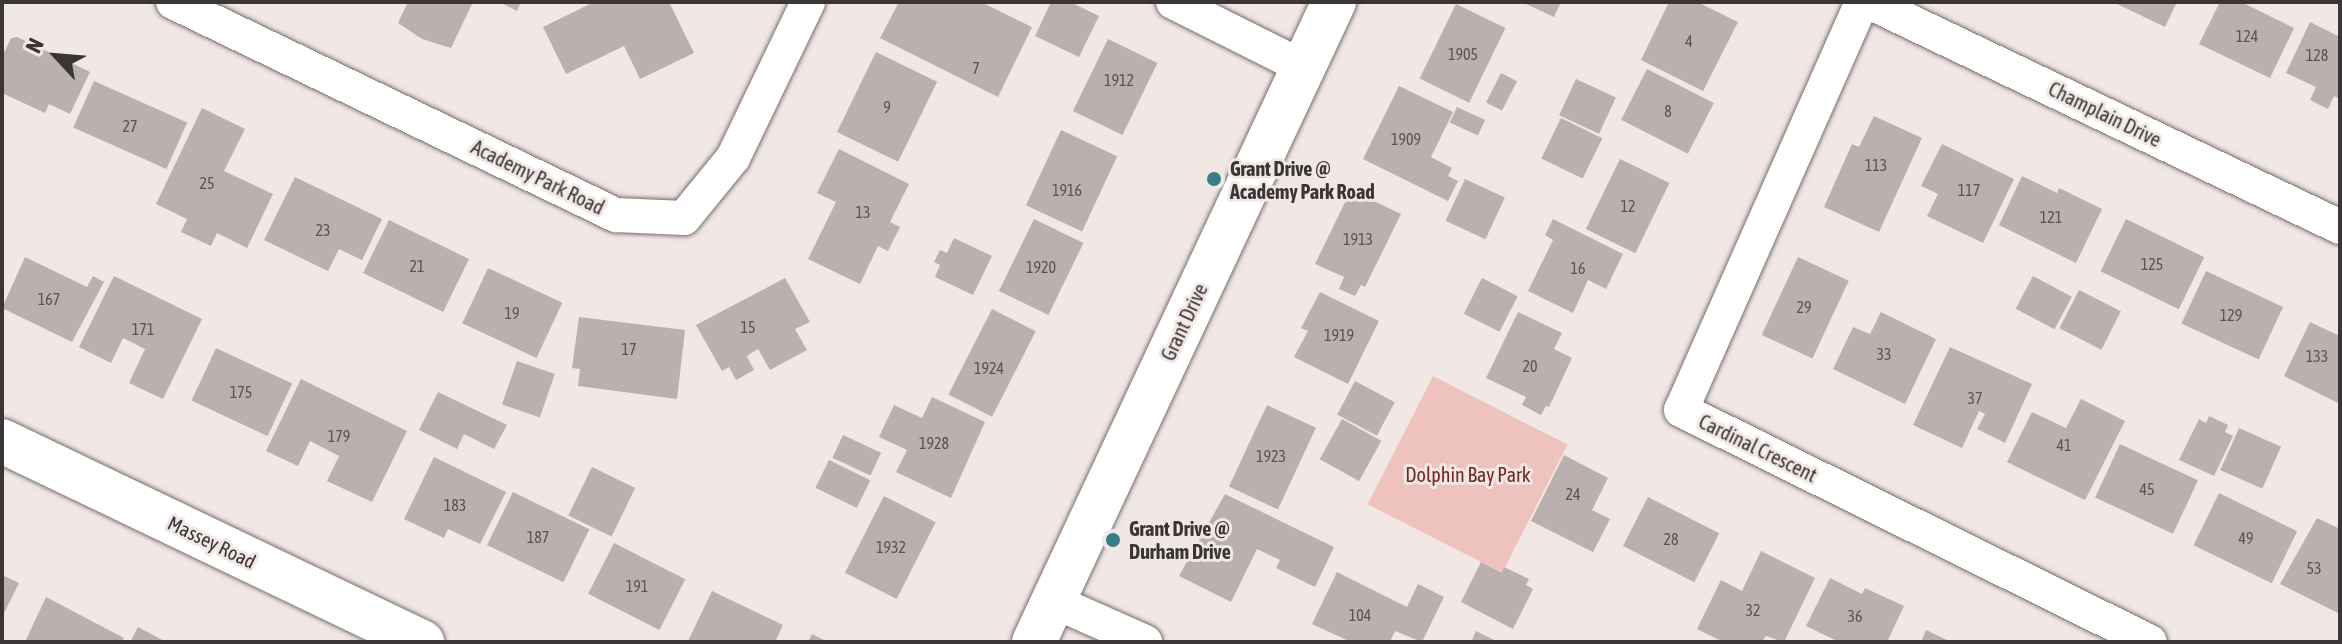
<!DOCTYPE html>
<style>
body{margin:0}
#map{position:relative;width:2342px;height:644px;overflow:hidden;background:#f1e7e5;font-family:"Asap Condensed",sans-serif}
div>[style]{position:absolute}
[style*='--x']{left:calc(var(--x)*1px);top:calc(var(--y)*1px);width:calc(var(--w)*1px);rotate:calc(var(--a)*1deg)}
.green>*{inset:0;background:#eec3bd;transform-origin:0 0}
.building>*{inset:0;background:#bab0af;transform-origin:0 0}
.roads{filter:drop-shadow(0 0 2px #776e6c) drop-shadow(0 0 2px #776e6c)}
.street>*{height:34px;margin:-17px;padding:0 17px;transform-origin:17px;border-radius:17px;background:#fff}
.secondary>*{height:44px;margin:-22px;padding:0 22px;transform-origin:22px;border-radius:22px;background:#fff}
.dots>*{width:22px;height:22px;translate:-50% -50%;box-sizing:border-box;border:4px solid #f1e7e5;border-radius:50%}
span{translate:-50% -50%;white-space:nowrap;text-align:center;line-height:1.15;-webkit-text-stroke:6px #f1e7e5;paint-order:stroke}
.number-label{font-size:16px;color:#5a5454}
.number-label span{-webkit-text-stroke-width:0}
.street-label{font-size:20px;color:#3a3635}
.poi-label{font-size:20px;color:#3a3635;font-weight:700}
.left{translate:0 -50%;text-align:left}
.park-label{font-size:20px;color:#752721}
.frame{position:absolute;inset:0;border:4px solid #3a3635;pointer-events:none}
.north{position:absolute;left:16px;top:16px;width:80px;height:80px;-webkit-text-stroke:6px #f1e7e5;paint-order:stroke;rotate:296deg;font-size:22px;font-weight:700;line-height:32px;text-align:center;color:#3a3635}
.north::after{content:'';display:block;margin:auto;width:28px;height:36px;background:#3a3635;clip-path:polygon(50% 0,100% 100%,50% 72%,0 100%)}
</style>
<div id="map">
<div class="green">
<div style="left:1433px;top:376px;width:151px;height:144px;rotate:27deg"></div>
</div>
<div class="building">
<div style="clip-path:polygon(408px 2px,473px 2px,451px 48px,422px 39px,398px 23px)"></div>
<div style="clip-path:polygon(499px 2px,521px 2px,517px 11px)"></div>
<div style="clip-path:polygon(594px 2px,669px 2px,694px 53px,640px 79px,624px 46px,566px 74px,543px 27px)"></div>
<div style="clip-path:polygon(899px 2px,981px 2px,1032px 27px,998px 97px,880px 38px)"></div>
<div style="clip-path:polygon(1051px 2px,1070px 2px,1099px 16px,1079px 57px,1035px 36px)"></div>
<div style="clip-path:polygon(1522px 2px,1561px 2px,1554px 17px)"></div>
<div style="clip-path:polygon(1669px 2px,1697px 2px,1738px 22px,1703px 91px,1641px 60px)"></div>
<div style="clip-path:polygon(2113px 2px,2177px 2px,2165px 27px)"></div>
<div style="clip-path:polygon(2220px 2px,2241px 2px,2294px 28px,2270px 78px,2199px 44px)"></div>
<div style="left:1456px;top:4px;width:55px;height:83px;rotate:26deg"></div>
<div style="clip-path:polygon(2310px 22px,2340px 37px,2340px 99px,2334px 96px,2328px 109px,2310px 100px,2316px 87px,2286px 73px)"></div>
<div style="clip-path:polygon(17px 37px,90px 72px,70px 114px,49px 104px,45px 113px,2px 93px,2px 57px,11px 38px)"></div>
<div style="left:1108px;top:39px;width:55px;height:80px;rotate:26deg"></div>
<div style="left:876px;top:52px;width:68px;height:89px;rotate:26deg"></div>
<div style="left:1647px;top:69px;width:75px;height:57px;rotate:27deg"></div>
<div style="left:1501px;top:73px;width:18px;height:33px;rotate:27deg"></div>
<div style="left:1576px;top:79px;width:44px;height:40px;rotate:25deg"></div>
<div style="left:94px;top:81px;width:102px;height:51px;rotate:24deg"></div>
<div style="clip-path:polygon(1399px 86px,1453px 112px,1431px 157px,1452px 168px,1448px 176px,1458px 181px,1448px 201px,1363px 159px)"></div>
<div style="left:1457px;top:107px;width:31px;height:17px;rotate:25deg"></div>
<div style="clip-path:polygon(202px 108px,245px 129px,224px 171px,273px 194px,247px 248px,217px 233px,211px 246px,181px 232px,187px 219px,156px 204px)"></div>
<div style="clip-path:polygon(1874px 116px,1922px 138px,1879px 232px,1824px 207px,1852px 144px,1859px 147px)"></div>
<div style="left:1561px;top:118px;width:46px;height:45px;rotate:26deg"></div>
<div style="left:1061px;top:130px;width:62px;height:83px;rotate:25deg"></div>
<div style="clip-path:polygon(1942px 144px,2014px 179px,1983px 243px,1927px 216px,1938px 194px,1921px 186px)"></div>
<div style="clip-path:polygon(839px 149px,909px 184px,890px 222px,900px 227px,888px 251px,878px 246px,860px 284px,808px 259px,836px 202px,817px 193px)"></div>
<div style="left:1620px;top:159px;width:55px;height:78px;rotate:26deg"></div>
<div style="clip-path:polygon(2022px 176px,2057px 193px,2059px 188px,2102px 209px,2076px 263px,1999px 225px)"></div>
<div style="clip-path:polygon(295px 177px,382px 219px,362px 260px,339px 249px,328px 271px,264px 240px)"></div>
<div style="left:1465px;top:179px;width:44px;height:46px;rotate:25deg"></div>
<div style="clip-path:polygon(1351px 190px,1401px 214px,1365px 287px,1361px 285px,1355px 296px,1339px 289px,1344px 277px,1315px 264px)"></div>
<div style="left:1034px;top:219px;width:55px;height:80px;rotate:26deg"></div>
<div style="clip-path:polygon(1553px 219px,1623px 254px,1606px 289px,1588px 280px,1573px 313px,1528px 291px,1553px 240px,1545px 235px)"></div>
<div style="left:2126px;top:219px;width:87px;height:58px;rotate:26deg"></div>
<div style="left:389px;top:220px;width:89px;height:59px;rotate:26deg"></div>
<div style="clip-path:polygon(954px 238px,992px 256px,973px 295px,935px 277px,940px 265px,934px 262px,940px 250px,947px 253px)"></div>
<div style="clip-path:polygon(25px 257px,87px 287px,93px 276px,104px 282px,72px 342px,2px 308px)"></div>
<div style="left:1798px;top:257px;width:56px;height:86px;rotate:25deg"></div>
<div style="left:488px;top:268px;width:82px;height:61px;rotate:25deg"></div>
<div style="left:2206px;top:271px;width:85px;height:58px;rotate:25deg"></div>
<div style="clip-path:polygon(114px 276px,202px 319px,163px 399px,129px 383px,145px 349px,123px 338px,111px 363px,79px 347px)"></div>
<div style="left:2033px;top:276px;width:44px;height:37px;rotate:28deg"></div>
<div style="clip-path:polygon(785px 278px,810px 322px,795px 329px,807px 350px,770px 370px,758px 349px,747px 356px,754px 370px,736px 380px,729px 367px,722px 371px,696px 325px)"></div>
<div style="left:1482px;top:278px;width:40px;height:40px;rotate:27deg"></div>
<div style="left:2079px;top:290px;width:47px;height:43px;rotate:27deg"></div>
<div style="clip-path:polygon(1320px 292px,1379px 321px,1348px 384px,1294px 357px,1308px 331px,1301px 328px)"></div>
<div style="left:992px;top:309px;width:49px;height:96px;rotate:27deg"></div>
<div style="clip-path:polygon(1518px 312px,1562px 333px,1554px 349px,1572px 358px,1549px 407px,1546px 406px,1541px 415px,1522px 405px,1526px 397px,1486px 378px)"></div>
<div style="clip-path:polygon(1881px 312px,1936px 339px,1905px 404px,1833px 369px,1853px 327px,1870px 334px)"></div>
<div style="clip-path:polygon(579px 317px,685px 330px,677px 399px,578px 386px,580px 369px,572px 368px)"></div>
<div style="clip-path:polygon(2310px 322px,2340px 336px,2340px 404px,2284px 376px)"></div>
<div style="clip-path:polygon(1950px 347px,2032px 384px,2005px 443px,1977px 429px,1985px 414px,1979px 411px,1962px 448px,1913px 425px)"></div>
<div style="left:216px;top:348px;width:84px;height:58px;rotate:25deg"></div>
<div style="left:517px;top:361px;width:40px;height:46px;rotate:19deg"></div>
<div style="clip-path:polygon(301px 379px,407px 431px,372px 502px,327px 481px,339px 456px,310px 441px,298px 466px,266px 451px)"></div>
<div style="left:1355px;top:381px;width:45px;height:38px;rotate:28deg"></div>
<div style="clip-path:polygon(438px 392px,507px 425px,494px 449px,464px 434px,457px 449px,419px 430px)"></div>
<div style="clip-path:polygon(932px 397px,985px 422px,951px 498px,896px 472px,907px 450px,879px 437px,894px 405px,922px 418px)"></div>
<div style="clip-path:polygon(2081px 399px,2125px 421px,2085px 500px,2007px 462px,2032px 412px,2066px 428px)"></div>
<div style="left:1267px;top:405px;width:54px;height:90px;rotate:25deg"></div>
<div style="clip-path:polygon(2209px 416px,2228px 425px,2225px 432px,2233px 436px,2214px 476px,2179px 460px,2199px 419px,2206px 423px)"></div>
<div style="left:1342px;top:419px;width:45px;height:46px;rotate:29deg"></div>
<div style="left:2239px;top:428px;width:46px;height:46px;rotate:24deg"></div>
<div style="left:843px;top:435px;width:42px;height:25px;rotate:25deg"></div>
<div style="left:2120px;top:444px;width:86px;height:59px;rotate:25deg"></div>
<div style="clip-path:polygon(1564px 455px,1608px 478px,1592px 510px,1610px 519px,1593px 552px,1531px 521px)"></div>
<div style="clip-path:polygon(434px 457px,506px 492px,480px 544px,448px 529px,444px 538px,404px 519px)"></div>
<div style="left:829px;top:460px;width:46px;height:31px;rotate:26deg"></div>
<div style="left:592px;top:467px;width:48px;height:54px;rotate:26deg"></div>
<div style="left:513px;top:492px;width:85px;height:59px;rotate:26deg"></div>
<div style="left:2219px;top:493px;width:87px;height:58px;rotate:26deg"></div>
<div style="clip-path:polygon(1225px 494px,1334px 547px,1315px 587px,1276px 568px,1280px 560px,1257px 549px,1231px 602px,1179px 576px)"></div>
<div style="left:884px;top:496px;width:58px;height:86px;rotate:27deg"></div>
<div style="left:1648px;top:497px;width:80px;height:55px;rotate:27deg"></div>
<div style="clip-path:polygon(2317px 518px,2340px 529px,2340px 614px,2280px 584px)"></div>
<div style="left:614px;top:543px;width:80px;height:57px;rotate:27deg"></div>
<div style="clip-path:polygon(1761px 551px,1815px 578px,1784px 642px,1766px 636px,1762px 642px,1723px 642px,1697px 629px,1721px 580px,1742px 591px)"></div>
<div style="clip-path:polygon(1481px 562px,1502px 573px,1504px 567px,1529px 579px,1526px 585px,1533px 589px,1513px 629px,1461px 602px)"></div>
<div style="clip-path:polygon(1337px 572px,1407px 607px,1418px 584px,1444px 597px,1422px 642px,1395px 631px,1390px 642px,1351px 642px,1312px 624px)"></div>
<div style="clip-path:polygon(2px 575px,19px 583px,2px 617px)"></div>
<div style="clip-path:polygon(1830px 578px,1862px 594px,1865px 588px,1904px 606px,1887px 642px,1839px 642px,1806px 626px)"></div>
<div style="clip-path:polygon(712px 591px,783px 625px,775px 642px,688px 641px)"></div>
<div style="clip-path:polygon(46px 597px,124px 638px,122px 642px,25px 642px)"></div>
<div style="clip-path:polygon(138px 627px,166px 642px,130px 642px)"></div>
<div style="clip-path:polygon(1926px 630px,1951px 642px,1921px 642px)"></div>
<div style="clip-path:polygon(1476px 631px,1498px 642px,1471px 642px)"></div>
<div style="clip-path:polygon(812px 634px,828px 642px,808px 642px)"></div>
</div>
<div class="roads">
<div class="street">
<div style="--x:173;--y:2;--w:492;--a:25.7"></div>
<div style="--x:616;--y:215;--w:68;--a:2.5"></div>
<div style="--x:684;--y:218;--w:77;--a:-50.8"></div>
<div style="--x:733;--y:158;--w:173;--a:-64.3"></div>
<div style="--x:1173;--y:2;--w:145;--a:26.6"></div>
<div style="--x:1862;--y:2;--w:446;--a:113.9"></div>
<div style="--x:1681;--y:410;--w:523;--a:26.32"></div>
<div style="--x:1869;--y:2;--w:522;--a:25.53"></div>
<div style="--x:1053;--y:601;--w:101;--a:24"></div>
</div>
<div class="secondary">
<div style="--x:2;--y:441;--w:466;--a:25.6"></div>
<div style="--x:1034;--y:642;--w:707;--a:-64.89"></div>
</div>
</div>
<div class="dots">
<div style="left:1214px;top:179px;background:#377e88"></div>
<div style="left:1113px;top:540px;background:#377e88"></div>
</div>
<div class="number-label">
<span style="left:2247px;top:36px">124</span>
<span style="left:1689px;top:41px">4</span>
<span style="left:1463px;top:54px">1905</span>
<span style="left:2317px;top:55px">128</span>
<span style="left:976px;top:68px">7</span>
<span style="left:1119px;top:80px">1912</span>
<span style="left:887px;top:107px">9</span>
<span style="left:1668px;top:111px">8</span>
<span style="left:130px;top:126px">27</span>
<span style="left:1406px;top:139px">1909</span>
<span style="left:1876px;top:165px">113</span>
<span style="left:207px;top:183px">25</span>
<span style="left:1067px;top:190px">1916</span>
<span style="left:1969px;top:190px">117</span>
<span style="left:1628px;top:206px">12</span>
<span style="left:863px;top:212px">13</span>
<span style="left:2051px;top:217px">121</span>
<span style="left:323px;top:230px">23</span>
<span style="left:1358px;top:239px">1913</span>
<span style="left:2152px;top:264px">125</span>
<span style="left:417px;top:266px">21</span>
<span style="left:1041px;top:267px">1920</span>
<span style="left:1578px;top:268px">16</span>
<span style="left:49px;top:299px">167</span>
<span style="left:1804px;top:307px">29</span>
<span style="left:512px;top:313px">19</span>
<span style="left:2231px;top:315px">129</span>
<span style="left:748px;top:327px">15</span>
<span style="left:143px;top:329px">171</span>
<span style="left:1339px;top:335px">1919</span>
<span style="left:629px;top:349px">17</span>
<span style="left:1884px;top:354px">33</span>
<span style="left:2317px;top:356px">133</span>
<span style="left:1530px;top:366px">20</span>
<span style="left:989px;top:368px">1924</span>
<span style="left:241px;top:392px">175</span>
<span style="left:1975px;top:398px">37</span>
<span style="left:339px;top:436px">179</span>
<span style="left:934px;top:443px">1928</span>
<span style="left:2064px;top:445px">41</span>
<span style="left:1271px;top:456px">1923</span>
<span style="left:2147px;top:489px">45</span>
<span style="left:1573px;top:494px">24</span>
<span style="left:455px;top:505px">183</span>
<span style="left:538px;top:537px">187</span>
<span style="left:2246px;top:538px">49</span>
<span style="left:1671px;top:539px">28</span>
<span style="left:891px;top:547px">1932</span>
<span style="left:2314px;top:568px">53</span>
<span style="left:637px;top:586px">191</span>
<span style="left:1753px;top:610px">32</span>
<span style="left:1360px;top:615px">104</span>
<span style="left:1855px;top:616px">36</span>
</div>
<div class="street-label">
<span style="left:2105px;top:114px;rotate:26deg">Champlain Drive</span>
<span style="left:538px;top:177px;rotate:26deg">Academy Park Road</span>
<span style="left:1184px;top:322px;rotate:-65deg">Grant Drive</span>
<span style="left:1758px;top:448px;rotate:26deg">Cardinal Crescent</span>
<span style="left:212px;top:542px;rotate:26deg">Massey Road</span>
</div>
<div class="poi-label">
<span class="left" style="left:1230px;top:180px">Grant Drive @<br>Academy Park Road</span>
<span class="left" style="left:1129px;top:540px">Grant Drive @<br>Durham Drive</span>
</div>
<div class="park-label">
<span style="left:1468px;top:474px">Dolphin Bay Park</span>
</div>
<div class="frame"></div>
<div class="north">N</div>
</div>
